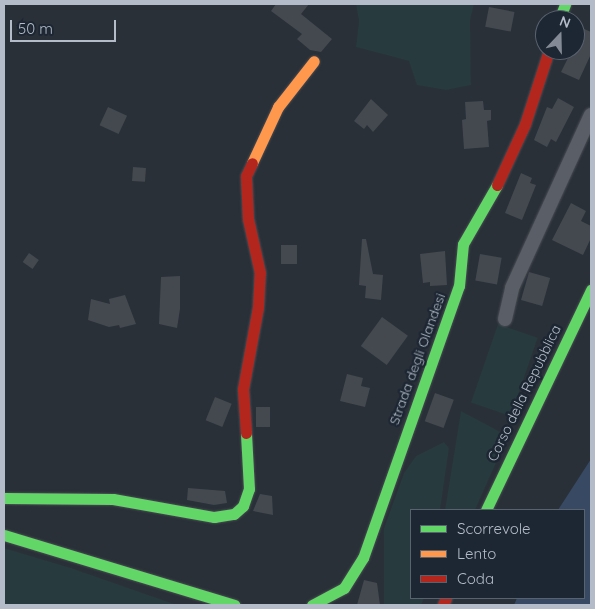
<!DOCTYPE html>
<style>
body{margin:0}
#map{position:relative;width:595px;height:609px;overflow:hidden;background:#2a3038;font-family:Quicksand,sans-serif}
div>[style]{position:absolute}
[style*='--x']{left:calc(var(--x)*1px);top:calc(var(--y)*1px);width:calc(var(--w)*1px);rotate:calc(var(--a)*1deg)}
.green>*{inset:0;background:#273a3e;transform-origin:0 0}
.water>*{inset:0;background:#384963}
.building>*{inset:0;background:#444950;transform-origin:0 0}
.roads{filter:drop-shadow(0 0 1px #484c53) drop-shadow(0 0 1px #484c53)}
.street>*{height:14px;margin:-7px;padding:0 7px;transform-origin:7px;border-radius:7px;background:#5a5e66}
.fast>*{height:11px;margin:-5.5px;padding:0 5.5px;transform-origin:5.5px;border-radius:5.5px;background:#63d668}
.slow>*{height:11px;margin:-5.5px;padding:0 5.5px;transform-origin:5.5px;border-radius:5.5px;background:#ff974d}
.jam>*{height:11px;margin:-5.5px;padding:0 5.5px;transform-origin:5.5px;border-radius:5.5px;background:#b3261e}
span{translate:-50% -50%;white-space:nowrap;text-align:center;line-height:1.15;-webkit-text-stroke:5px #1d2633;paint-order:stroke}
.street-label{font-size:14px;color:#b4bcc9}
.frame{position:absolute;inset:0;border:5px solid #b4bcc9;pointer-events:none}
.legend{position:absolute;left:410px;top:509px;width:175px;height:90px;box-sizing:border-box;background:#1d2633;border:1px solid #59626f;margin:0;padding:6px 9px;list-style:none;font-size:15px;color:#b4bcc9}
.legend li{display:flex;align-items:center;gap:10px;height:25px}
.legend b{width:25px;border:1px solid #59626f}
.north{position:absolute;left:535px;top:10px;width:50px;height:50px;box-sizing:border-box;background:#1d2633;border:1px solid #59626f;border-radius:50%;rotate:21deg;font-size:14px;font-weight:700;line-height:20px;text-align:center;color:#b4bcc9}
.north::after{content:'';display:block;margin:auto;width:18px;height:22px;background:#848b96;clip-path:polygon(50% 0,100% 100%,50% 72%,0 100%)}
.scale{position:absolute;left:10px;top:20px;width:106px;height:22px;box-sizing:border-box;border:2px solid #b4bcc9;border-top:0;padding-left:6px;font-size:15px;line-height:18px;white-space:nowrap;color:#b4bcc9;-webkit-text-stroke:4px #1d2633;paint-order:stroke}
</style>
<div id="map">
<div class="green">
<div style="clip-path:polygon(356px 4px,474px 4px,470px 20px,471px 85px,446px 90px,417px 85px,409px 61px,356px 47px,359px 21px)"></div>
<div style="left:498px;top:324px;width:42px;height:83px;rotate:19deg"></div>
<div style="clip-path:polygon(461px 411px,508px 436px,475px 510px,445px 510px)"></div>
<div style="clip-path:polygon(444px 442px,449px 448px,440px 510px,411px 510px,411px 598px,424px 598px,421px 605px,384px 605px,384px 528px,404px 473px,416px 456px)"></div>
<div style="clip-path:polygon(4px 548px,71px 568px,177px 605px,4px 605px)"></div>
</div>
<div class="water">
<div style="clip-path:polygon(591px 459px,591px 605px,514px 605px,517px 598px,584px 598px,584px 510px,558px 510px)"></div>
</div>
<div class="building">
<div style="clip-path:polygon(276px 4px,309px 4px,301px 14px,332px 39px,321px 52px,310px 50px,297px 39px,302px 34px,271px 11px)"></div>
<div style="left:489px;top:7px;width:26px;height:20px;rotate:11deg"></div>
<div style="clip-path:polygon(582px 28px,591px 32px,591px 54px,579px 80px,561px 72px,572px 50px,575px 50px)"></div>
<div style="clip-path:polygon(558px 98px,574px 107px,556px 142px,551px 139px,547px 147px,534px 140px,547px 107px,552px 109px)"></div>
<div style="clip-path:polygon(371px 99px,388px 115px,373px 132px,367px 125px,364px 129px,354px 121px)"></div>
<div style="clip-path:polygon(483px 101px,484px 110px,491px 110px,491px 120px,487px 121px,489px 147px,464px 149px,462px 120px,466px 119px,465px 102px)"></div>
<div style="left:108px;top:107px;width:21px;height:20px;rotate:25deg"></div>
<div style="left:133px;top:167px;width:13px;height:14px;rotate:4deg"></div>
<div style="clip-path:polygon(521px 173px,532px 178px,530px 183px,536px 185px,522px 220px,505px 213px)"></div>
<div style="clip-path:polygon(571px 203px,586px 211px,581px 221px,591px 226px,591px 238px,583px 255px,552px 240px)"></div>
<div style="clip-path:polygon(362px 239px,366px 239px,373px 274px,383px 275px,381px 300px,365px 298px,366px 286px,359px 285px)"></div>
<div style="left:281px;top:245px;width:16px;height:19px"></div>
<div style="clip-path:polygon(445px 251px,447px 285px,430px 286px,430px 282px,423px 283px,420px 254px)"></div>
<div style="left:29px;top:253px;width:12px;height:11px;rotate:35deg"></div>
<div style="left:480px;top:254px;width:22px;height:27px;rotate:10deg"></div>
<div style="left:529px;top:272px;width:22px;height:29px;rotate:16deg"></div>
<div style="clip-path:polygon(180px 276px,180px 309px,177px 328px,159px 324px,161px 277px)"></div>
<div style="clip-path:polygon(125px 295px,136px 324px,120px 328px,119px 325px,109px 327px,88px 320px,91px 299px,110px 304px,109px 299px)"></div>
<div style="left:382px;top:317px;width:32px;height:36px;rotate:36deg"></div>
<div style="clip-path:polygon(347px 374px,363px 378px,361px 386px,370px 388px,365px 407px,340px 401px)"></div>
<div style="left:435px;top:393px;width:20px;height:30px;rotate:20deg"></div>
<div style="left:215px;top:397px;width:18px;height:25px;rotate:22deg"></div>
<div style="left:256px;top:407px;width:14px;height:20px"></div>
<div style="clip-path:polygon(188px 488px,225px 491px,227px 503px,214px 505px,187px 500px)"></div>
<div style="clip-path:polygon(260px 494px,272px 496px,273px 515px,253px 511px)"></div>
<div style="clip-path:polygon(364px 580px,377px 583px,380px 605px,357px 605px)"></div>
</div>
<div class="roads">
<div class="street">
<div style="--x:505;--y:319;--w:32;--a:-77"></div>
<div style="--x:512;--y:288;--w:190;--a:-65.5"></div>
</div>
<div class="fast">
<div style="--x:559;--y:20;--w:17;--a:-69"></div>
<div style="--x:4;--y:498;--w:109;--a:0.5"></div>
<div style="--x:113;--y:499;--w:103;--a:10.1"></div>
<div style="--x:214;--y:517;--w:20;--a:-9"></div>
<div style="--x:234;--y:514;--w:12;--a:-42"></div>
<div style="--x:243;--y:506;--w:18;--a:-71"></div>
<div style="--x:249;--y:489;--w:56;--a:-93.1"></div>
<div style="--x:486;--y:510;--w:244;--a:-64.5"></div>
<div style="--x:4;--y:535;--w:241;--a:16.9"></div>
<div style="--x:312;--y:605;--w:36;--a:-28"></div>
<div style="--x:344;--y:588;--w:36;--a:-58"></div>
<div style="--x:363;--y:558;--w:288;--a:-70.6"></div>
<div style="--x:459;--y:286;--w:42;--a:-84.6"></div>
<div style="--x:463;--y:244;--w:68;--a:-60"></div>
</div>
<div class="slow">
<div style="--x:252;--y:163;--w:62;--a:-65.1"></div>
<div style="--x:278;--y:107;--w:58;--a:-52"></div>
</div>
<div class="jam">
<div style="--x:497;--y:185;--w:67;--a:-65.3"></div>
<div style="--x:525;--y:124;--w:78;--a:-72"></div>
<div style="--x:246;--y:433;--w:44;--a:-93.9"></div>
<div style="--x:243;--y:389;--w:83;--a:-79.6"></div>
<div style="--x:258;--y:307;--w:34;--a:-87"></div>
<div style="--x:260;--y:273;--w:55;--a:-102.5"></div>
<div style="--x:248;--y:219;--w:43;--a:-92.7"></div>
<div style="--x:246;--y:176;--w:14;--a:-65"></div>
<div style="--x:443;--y:605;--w:8;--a:-67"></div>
</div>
</div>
<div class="street-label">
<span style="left:417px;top:359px;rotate:-70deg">Strada degli Olandesi</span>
<span style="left:524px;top:393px;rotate:-64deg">Corso della Repubblica</span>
</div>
<div class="frame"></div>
<ul class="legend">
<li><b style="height:6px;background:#63d668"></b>Scorrevole</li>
<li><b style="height:6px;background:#ff974d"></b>Lento</li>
<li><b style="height:6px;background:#b3261e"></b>Coda</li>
</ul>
<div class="north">N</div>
<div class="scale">50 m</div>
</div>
